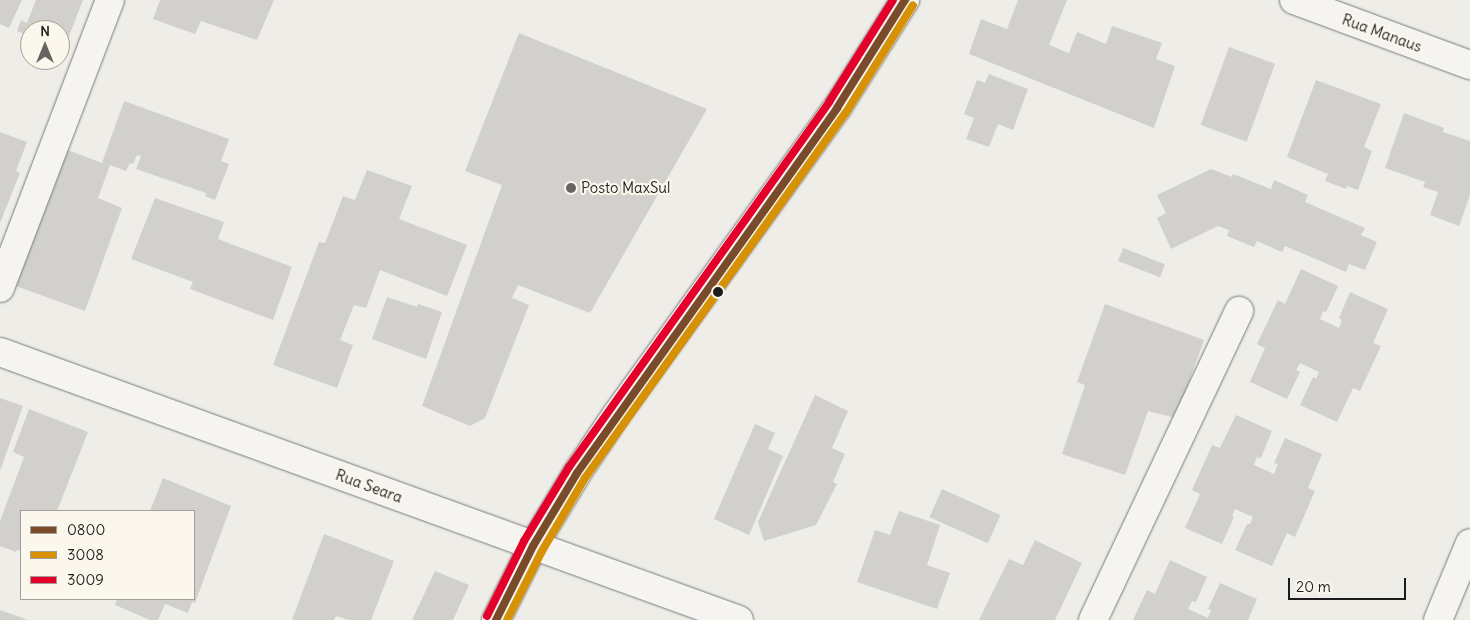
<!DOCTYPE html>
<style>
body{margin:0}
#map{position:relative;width:1470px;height:620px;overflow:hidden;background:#eeede8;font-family:Delius,sans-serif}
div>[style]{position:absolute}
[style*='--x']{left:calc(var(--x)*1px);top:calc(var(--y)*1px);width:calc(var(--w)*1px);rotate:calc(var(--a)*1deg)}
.building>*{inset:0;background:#d1d0cc;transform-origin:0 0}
.roads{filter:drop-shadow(0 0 1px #7a7a78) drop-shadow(0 0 1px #7a7a78)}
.minor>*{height:28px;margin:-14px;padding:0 14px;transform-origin:14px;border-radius:14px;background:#f5f4f0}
.primary>*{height:28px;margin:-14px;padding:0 14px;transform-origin:14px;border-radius:14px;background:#f5f4f0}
.bus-1>*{height:8px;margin:-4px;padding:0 4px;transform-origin:4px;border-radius:4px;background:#7a4b2a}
.bus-2>*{height:8px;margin:-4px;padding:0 4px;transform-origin:4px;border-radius:4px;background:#d69104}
.bus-3>*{height:8px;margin:-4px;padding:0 4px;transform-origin:4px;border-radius:4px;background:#e4002b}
.dots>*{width:14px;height:14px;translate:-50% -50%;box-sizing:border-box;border:2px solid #fbf7ec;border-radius:50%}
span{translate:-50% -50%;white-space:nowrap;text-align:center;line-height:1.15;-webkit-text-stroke:4.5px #fbf7ec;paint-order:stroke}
.street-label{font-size:15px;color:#1c1c1c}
.poi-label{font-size:15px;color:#1c1c1c}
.left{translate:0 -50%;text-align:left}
.legend{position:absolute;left:20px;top:510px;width:175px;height:90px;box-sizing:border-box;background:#fbf7ec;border:1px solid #a29f99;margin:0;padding:6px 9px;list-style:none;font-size:15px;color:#1c1c1c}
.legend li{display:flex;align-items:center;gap:10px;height:25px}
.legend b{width:25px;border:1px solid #a29f99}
.north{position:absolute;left:20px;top:20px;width:50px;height:50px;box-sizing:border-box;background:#fbf7ec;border:1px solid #a29f99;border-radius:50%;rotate:0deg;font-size:14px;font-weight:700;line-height:20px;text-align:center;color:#1c1c1c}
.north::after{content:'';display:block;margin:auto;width:18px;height:22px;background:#666563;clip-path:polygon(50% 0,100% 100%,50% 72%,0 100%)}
.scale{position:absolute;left:1288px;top:578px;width:118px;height:22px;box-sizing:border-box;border:2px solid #1c1c1c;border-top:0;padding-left:6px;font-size:15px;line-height:18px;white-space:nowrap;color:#1c1c1c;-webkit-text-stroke:4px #fbf7ec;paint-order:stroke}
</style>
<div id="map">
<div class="building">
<div style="clip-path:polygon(0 0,22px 0,9px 28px,0 24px)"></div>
<div style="clip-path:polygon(36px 0,83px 0,64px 49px,60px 48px,60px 30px,30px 30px,30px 36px,17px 31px,21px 20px,27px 23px)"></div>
<div style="clip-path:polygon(160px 0,274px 0,257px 40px,201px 21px,195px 34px,153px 19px)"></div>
<div style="clip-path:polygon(1018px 0,1067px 0,1049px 45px,1069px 53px,1077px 32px,1106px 44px,1112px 26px,1162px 43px,1156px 59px,1175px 66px,1154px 128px,969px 54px,981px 19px,1007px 29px)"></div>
<div style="clip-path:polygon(519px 33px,707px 109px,590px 313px,518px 285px,512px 298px,529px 305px,485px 418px,470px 426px,422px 406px,502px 185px,465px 171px)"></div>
<div style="left:1229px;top:47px;width:49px;height:83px;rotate:20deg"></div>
<div style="clip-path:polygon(989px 74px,1028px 89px,1013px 130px,998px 124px,989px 147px,966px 139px,974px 118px,964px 114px,977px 80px,985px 83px)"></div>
<div style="clip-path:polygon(1316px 80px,1381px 104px,1364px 147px,1372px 151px,1358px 190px,1347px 186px,1346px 189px,1325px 181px,1328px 174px,1287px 157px)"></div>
<div style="clip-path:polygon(124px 101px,229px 139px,221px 161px,229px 164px,215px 200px,205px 196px,206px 193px,136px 169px,141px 156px,137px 155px,133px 164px,130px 163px,126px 171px,110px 165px,98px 198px,122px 208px,85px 311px,13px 285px,65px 149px,102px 163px)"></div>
<div style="clip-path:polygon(1404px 113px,1444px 128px,1443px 132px,1470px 141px,1470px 195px,1459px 226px,1430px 215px,1438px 192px,1423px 187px,1425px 182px,1385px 168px)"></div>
<div style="clip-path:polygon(0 132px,27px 142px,16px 171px,20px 173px,0 223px)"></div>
<div style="clip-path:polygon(1211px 169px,1232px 177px,1233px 174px,1271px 189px,1274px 180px,1308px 195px,1305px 202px,1365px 228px,1361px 235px,1377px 242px,1365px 270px,1349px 264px,1346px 272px,1285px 246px,1282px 252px,1257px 241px,1254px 247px,1227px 236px,1229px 230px,1218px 226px,1171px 249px,1157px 218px,1166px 213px,1157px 195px)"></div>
<div style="clip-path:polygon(367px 170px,412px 186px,399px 219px,467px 245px,447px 296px,380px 270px,366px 308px,354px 305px,340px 340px,353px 345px,337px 388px,273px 365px,319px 242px,325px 243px,343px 196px,355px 200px)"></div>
<div style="clip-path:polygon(155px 198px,224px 222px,218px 239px,292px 267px,273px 320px,190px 289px,193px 282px,131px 259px)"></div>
<div style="left:1123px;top:248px;width:45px;height:14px;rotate:21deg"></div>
<div style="clip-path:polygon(1301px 269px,1338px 286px,1326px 312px,1323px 311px,1320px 319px,1339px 328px,1342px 320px,1339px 318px,1350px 292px,1388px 309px,1373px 343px,1381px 346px,1360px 391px,1353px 388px,1337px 422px,1300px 405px,1313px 377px,1316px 379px,1319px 372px,1300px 363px,1296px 370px,1300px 372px,1287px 399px,1250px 382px,1265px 348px,1257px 344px,1278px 300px,1285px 304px)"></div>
<div style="clip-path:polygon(387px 297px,417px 307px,418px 304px,442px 312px,426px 359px,372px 339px)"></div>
<div style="clip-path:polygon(1105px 304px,1204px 340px,1176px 418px,1148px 411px,1125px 475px,1062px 454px,1085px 385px,1077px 382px)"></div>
<div style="clip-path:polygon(815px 395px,848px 411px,832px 448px,845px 454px,833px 482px,837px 484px,816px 525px,764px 541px,758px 522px)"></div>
<div style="clip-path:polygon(0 398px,23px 406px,0 471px)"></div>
<div style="clip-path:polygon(29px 409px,88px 432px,57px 511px,21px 511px,21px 551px,17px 550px,16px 552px,0 546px,0 521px,24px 457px,13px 452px)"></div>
<div style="clip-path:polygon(1236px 415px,1272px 431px,1261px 458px,1257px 457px,1254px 465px,1274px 474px,1278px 464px,1274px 463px,1285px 438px,1322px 454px,1308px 488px,1315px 491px,1295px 537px,1287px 533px,1272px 566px,1235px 550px,1247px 524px,1250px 524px,1253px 517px,1235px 509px,1232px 516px,1234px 517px,1222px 544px,1185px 528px,1200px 494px,1192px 490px,1212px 445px,1220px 448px)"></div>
<div style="clip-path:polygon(755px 424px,775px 433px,768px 449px,783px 456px,749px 535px,714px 519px)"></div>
<div style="clip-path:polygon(163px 478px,231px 506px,195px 603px,192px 602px,188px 613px,165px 604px,158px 620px,150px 620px,115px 605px,117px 599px,194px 599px,194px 511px,150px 511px)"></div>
<div style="left:942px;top:489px;width:64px;height:31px;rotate:24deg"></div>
<div style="clip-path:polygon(899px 511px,940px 525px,927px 565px,950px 573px,937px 609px,857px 582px,875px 530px,890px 535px)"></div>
<div style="clip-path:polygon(324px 534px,394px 561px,371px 620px,349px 620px,336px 616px,334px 620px,292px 620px)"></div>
<div style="clip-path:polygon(1035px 540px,1082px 563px,1055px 620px,979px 620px,1009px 559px,1023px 565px)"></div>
<div style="clip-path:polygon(1170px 560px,1207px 577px,1196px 602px,1192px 601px,1188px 609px,1208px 618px,1211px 610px,1208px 609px,1220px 583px,1257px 599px,1248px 620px,1133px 620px,1147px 590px,1155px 594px)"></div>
<div style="clip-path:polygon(435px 571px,469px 585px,453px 620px,412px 620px)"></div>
<div style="clip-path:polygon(0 610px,28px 620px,0 620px)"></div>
</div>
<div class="roads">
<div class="minor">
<div style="--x:1294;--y:0;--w:188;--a:20.3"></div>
<div style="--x:0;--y:288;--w:308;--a:-69.1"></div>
<div style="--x:0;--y:352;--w:786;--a:19.93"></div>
<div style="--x:1093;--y:620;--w:342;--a:-64.7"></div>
<div style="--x:1438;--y:620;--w:83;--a:-67.4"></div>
</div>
<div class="primary">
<div style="--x:496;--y:620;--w:83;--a:-63.4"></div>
<div style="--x:533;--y:546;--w:85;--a:-58.9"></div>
<div style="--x:577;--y:473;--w:71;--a:-55.9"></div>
<div style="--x:617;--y:414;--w:377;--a:-54.3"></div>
<div style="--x:837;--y:108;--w:128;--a:-57.8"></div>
</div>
</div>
<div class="bus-1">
<div style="--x:496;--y:620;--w:83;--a:-63.4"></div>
<div style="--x:533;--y:546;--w:85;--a:-58.9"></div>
<div style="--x:577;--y:473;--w:448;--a:-54.5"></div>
<div style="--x:837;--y:108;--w:128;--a:-57.8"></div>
</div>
<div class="bus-2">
<div style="--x:507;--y:620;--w:77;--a:-63.1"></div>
<div style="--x:542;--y:551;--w:85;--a:-59.5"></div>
<div style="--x:585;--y:478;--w:447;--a:-54.5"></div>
<div style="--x:845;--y:114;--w:128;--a:-58"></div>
</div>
<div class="bus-3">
<div style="--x:487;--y:616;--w:84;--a:-63.7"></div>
<div style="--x:524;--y:541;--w:87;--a:-58.7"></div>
<div style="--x:569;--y:467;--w:448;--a:-54.5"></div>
<div style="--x:829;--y:102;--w:120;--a:-57.9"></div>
</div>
<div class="dots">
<div style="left:571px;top:188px;background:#666563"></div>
<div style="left:718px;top:292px;background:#1c1c1c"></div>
</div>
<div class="street-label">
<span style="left:1382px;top:33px;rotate:20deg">Rua Manaus</span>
<span style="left:369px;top:486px;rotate:20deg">Rua Seara</span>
</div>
<div class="poi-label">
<span class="left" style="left:581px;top:188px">Posto MaxSul</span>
</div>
<ul class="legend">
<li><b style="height:6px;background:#7a4b2a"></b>0800</li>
<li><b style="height:6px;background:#d69104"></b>3008</li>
<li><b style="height:6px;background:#e4002b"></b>3009</li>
</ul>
<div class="north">N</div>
<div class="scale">20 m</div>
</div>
